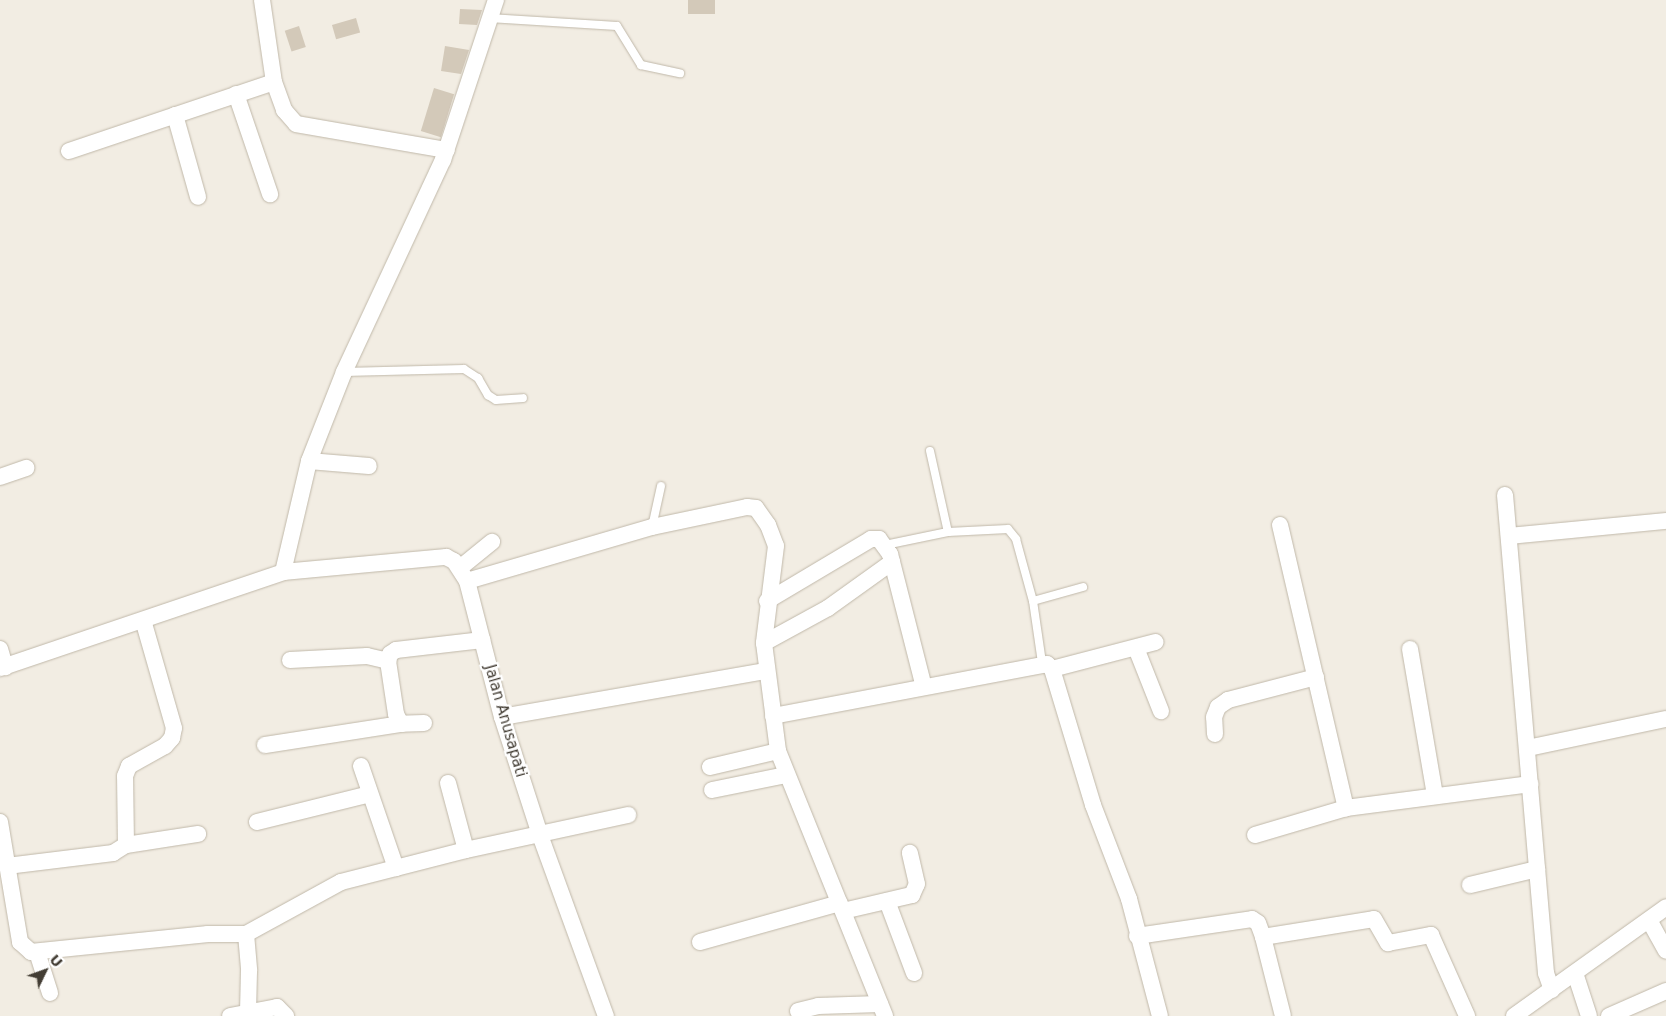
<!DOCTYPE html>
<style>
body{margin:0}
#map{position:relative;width:1666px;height:1016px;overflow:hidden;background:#f2ede3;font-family:"DejaVu Sans",sans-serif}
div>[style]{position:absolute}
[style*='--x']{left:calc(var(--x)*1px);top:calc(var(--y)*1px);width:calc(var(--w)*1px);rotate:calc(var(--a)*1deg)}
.building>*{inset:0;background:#d3c9b9;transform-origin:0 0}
.roads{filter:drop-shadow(0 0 1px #c0b8a9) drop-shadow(0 0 1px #c0b8a9)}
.service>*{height:8px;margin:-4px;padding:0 4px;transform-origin:4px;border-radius:4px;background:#fff}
.minor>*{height:16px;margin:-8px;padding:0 8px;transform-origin:8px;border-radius:8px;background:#fff}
span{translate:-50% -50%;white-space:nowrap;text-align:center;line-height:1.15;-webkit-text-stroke:4.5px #fff;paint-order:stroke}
.street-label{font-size:15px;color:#433d34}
.north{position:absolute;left:20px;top:946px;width:50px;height:50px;-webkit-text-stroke:4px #fff;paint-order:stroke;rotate:48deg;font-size:14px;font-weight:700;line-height:20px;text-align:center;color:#433d34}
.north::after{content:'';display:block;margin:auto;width:18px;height:22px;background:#433d34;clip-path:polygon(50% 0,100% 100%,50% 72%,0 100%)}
</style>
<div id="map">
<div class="building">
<div style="left:688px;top:0;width:27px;height:14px"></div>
<div style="clip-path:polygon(460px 9px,482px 10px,477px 25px,459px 24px)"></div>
<div style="left:356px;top:18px;width:15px;height:25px;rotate:74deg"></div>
<div style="left:299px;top:26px;width:22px;height:15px;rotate:72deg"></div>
<div style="clip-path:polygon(445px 46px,469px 50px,461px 74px,441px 71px)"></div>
<div style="left:434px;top:88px;width:21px;height:45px;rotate:17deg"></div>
</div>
<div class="roads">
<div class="service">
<div style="--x:489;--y:18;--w:128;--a:3.6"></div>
<div style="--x:617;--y:26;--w:46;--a:58.4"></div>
<div style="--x:641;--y:65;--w:40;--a:12"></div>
<div style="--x:344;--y:372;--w:120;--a:-1.4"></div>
<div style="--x:464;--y:369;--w:17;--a:33"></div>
<div style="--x:478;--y:378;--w:20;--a:60"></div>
<div style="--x:488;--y:395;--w:9;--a:32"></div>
<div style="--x:496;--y:400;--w:27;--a:-4"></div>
<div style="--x:930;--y:451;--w:83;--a:77.5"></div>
<div style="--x:652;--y:527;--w:42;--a:-77.6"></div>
<div style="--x:885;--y:545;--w:64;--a:-11.7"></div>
<div style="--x:948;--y:532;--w:60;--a:-2.9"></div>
<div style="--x:1008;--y:529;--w:13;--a:51"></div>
<div style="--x:1016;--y:539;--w:64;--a:74.7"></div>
<div style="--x:1033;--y:601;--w:63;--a:81.7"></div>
<div style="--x:1033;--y:601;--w:52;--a:-15.6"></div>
</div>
<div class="minor">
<div style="--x:262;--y:0;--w:83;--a:81.7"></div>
<div style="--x:274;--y:82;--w:30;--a:70"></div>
<div style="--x:284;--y:110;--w:18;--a:49"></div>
<div style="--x:296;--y:124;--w:153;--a:9.8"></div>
<div style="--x:236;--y:94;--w:106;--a:71.2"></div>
<div style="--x:175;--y:115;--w:85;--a:74.3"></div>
<div style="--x:69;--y:151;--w:216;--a:-18.6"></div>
<div style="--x:309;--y:461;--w:60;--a:4.8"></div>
<div style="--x:0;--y:477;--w:28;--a:-19"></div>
<div style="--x:1505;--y:495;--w:480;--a:85.1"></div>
<div style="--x:1546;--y:973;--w:18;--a:71"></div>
<div style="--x:1280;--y:525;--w:291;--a:76.9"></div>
<div style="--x:1509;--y:536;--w:158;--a:-5.5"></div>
<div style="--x:461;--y:567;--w:40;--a:-39"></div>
<div style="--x:283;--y:572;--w:114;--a:-76.8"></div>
<div style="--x:309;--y:461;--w:96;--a:-68.5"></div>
<div style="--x:344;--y:372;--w:234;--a:-65"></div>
<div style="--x:443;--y:160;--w:169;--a:-71.7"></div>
<div style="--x:467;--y:581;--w:193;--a:-16.3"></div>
<div style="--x:652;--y:527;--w:97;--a:-11.9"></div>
<div style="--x:747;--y:507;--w:9;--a:6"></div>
<div style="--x:756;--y:508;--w:21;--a:55"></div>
<div style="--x:768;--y:525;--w:22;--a:69"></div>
<div style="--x:776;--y:546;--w:98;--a:97.1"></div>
<div style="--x:764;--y:643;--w:109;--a:82.6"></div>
<div style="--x:778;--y:751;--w:286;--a:68"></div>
<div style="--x:767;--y:601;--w:121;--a:-30.8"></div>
<div style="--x:871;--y:539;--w:8;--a:0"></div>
<div style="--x:879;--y:539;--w:19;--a:54"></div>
<div style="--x:890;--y:554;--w:137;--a:75.7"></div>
<div style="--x:764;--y:643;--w:73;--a:-28.7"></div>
<div style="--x:828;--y:608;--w:79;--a:-35.7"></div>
<div style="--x:1136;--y:648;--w:68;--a:68.4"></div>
<div style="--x:0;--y:649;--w:19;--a:74"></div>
<div style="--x:1410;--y:649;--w:149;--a:80.3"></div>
<div style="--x:290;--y:660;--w:77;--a:-3"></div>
<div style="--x:367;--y:656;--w:22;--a:13"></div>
<div style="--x:0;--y:668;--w:299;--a:-18.7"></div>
<div style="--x:283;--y:572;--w:164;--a:-5.3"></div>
<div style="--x:446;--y:557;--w:9;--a:27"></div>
<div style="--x:454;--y:561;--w:24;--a:57"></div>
<div style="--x:467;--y:581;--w:140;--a:75.6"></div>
<div style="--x:502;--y:717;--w:124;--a:72.1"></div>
<div style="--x:540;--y:835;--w:193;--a:70"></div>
<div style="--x:1052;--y:669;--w:107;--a:-14.6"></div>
<div style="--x:773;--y:716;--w:279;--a:-10.7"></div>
<div style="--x:1047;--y:664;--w:7;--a:45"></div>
<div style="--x:1052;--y:669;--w:142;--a:73.2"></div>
<div style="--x:1093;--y:805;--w:101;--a:69"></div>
<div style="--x:1129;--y:899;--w:121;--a:75.2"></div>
<div style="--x:502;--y:717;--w:268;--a:-9.9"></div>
<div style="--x:424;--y:723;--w:23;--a:178"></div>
<div style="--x:401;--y:724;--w:11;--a:-117"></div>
<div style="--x:396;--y:714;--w:54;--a:-98.6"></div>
<div style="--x:388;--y:661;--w:7;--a:-74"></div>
<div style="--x:390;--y:654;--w:7;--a:-34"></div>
<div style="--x:396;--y:650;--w:87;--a:-6.6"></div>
<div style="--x:1215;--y:734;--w:17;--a:-93"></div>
<div style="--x:1214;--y:717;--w:11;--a:-68"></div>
<div style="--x:1218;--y:707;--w:12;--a:-35"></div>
<div style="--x:1228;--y:700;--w:91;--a:-14.6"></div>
<div style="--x:265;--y:745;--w:138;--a:-8.8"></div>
<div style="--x:1528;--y:748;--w:141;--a:-11.9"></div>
<div style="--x:361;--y:766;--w:108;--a:71.1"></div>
<div style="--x:710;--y:767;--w:70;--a:-13.2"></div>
<div style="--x:448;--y:783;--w:69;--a:75"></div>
<div style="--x:712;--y:790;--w:76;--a:-11.5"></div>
<div style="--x:0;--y:822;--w:122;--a:80.5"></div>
<div style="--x:20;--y:942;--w:15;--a:42"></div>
<div style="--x:31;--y:952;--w:178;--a:-5.8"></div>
<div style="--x:208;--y:934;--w:38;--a:0"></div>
<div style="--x:246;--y:934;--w:108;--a:-28.7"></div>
<div style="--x:341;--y:882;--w:129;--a:-14.4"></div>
<div style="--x:466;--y:850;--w:166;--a:-12.2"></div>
<div style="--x:257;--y:822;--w:116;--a:-13.9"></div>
<div style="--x:1255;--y:835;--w:95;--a:-16.5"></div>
<div style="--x:1346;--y:808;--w:186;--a:-7.4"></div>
<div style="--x:126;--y:845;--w:73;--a:-8.7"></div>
<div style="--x:7;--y:866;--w:107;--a:-7"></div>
<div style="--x:113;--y:853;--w:15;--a:-32"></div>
<div style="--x:126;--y:845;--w:69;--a:-90.8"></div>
<div style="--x:125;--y:776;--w:11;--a:-68"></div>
<div style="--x:129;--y:766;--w:41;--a:-29.1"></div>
<div style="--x:165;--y:746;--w:11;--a:-49"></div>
<div style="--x:172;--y:738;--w:10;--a:-79"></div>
<div style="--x:174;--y:728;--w:112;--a:-106"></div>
<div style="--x:1470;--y:885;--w:69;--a:-13.4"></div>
<div style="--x:887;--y:901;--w:77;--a:69.4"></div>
<div style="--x:843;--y:911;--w:71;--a:-13.1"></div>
<div style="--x:912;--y:895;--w:12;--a:-66"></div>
<div style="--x:917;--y:884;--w:32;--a:-103"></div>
<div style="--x:1649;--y:920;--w:35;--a:61"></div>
<div style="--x:246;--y:934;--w:37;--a:85"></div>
<div style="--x:249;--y:971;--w:42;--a:91.4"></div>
<div style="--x:1137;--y:936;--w:116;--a:-8.4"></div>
<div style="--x:1252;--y:919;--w:7;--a:34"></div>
<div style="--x:1258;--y:923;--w:15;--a:70"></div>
<div style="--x:1263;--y:937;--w:112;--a:-9.2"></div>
<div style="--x:1374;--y:919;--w:28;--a:60"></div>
<div style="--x:1388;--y:943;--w:44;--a:-10.5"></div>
<div style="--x:1431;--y:935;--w:89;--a:66"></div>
<div style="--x:1263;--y:937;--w:81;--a:75.8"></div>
<div style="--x:700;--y:942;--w:145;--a:-15.6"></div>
<div style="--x:37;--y:952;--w:43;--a:72.4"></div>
<div style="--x:1575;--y:973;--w:45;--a:72"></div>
<div style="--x:798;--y:1011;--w:21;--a:-14"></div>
<div style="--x:818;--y:1006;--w:62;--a:-1.8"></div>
<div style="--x:230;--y:1016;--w:48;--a:-10.8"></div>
<div style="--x:277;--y:1007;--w:13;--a:45"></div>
<div style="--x:1514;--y:1016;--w:187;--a:-35.6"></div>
<div style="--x:1609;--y:1016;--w:62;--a:-23.7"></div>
</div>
</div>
<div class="street-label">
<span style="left:505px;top:721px;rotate:74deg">Jalan Anusapati</span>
</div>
<div class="north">U</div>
</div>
